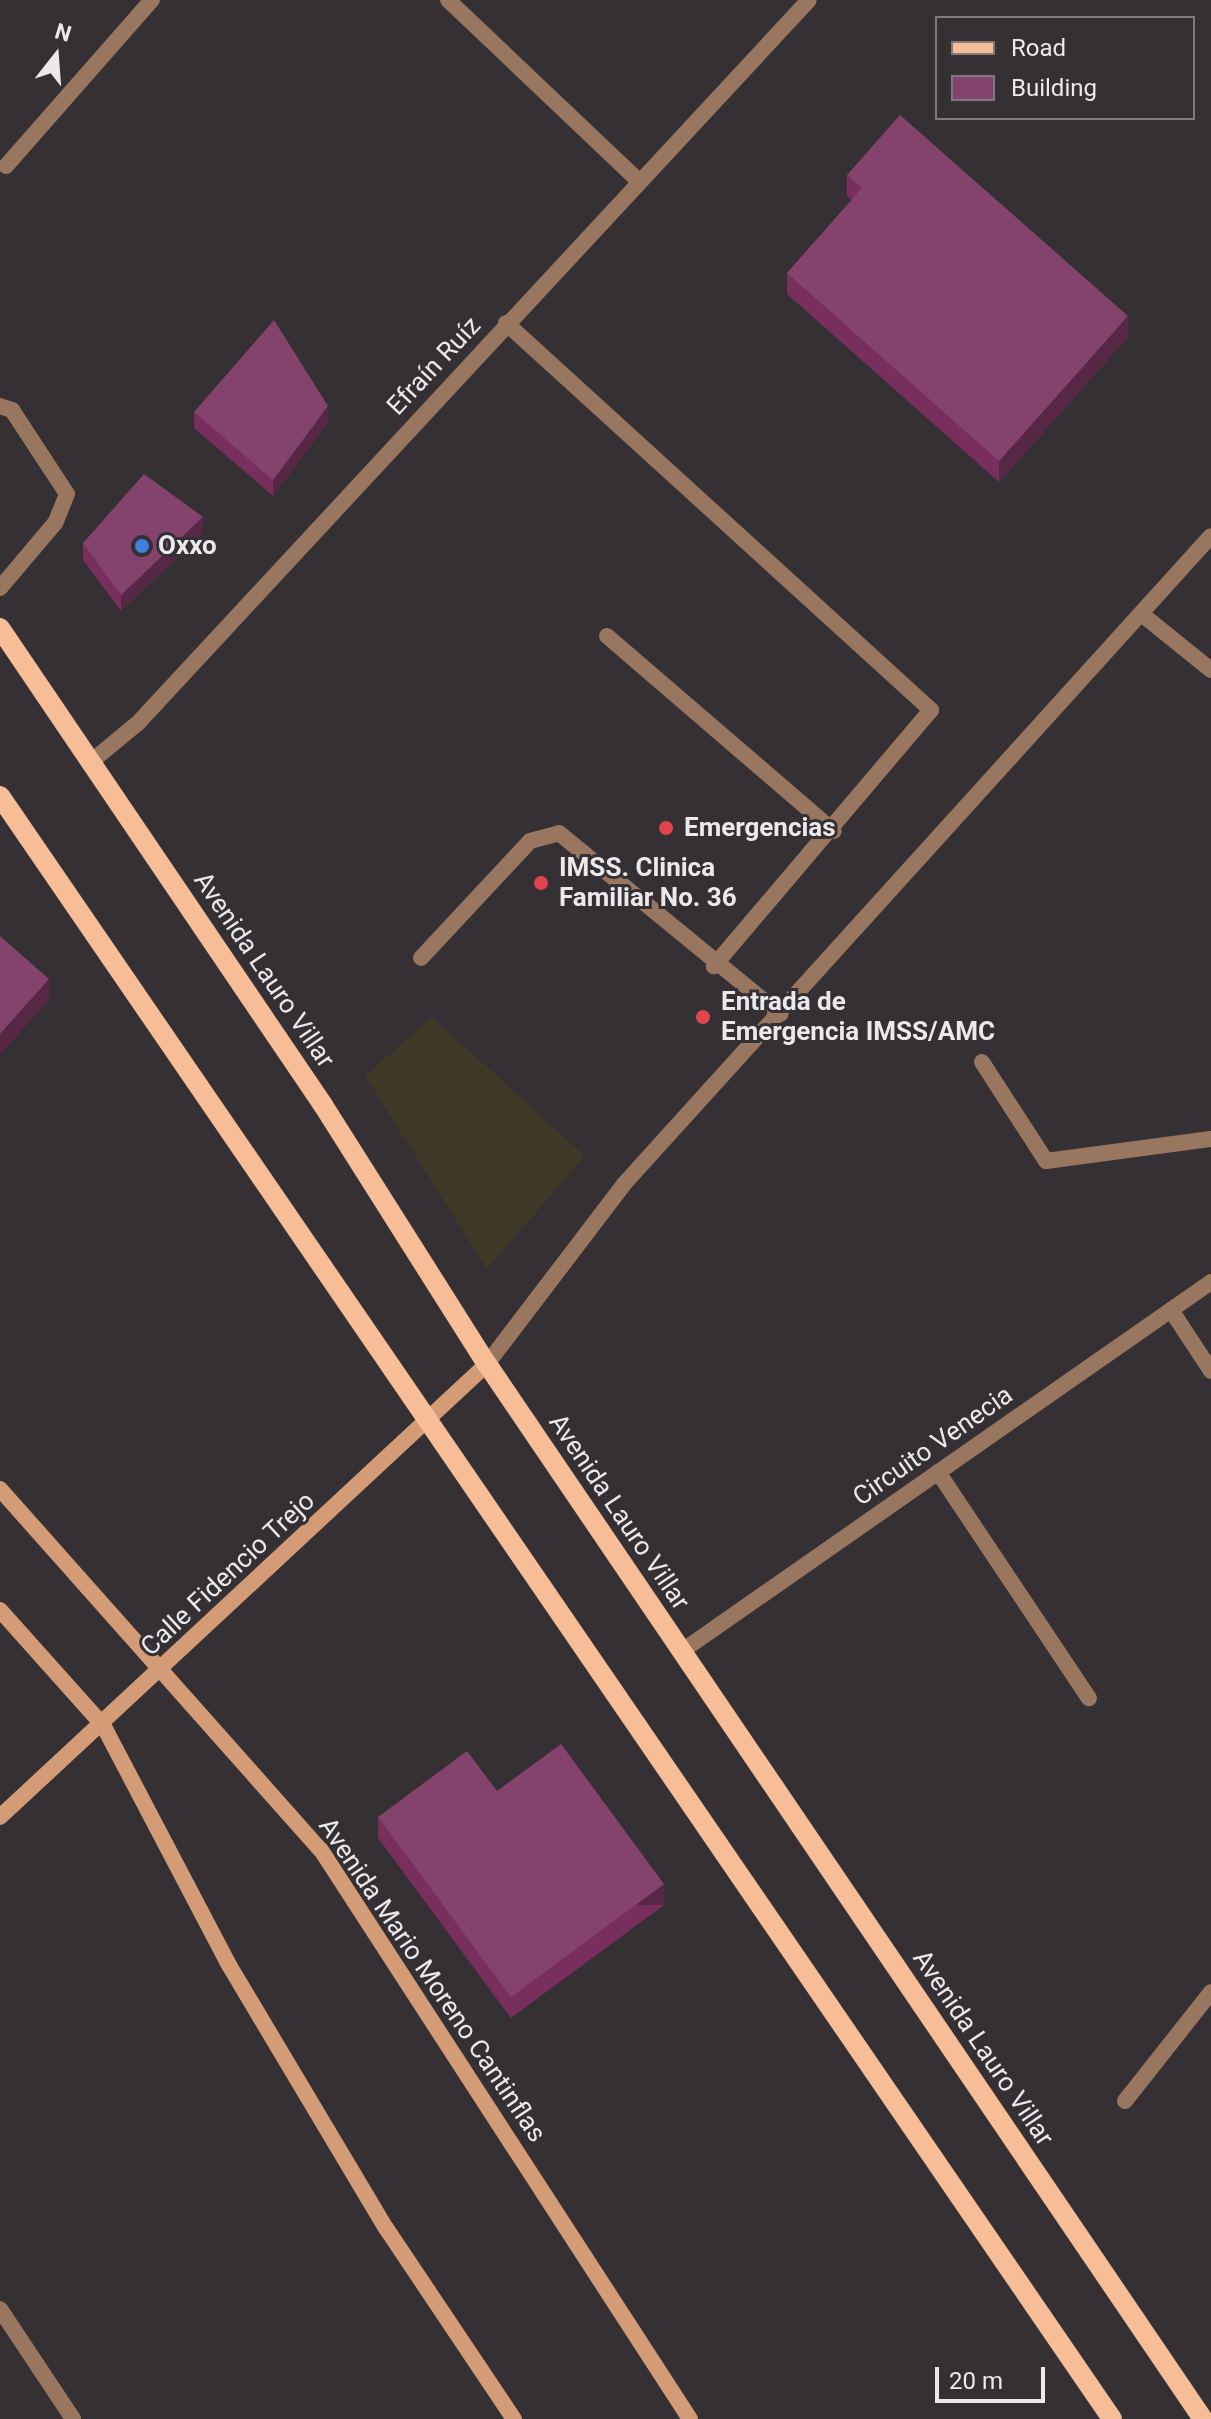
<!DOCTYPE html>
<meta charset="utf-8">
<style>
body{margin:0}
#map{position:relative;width:1211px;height:2419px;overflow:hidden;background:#343034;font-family:Roboto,sans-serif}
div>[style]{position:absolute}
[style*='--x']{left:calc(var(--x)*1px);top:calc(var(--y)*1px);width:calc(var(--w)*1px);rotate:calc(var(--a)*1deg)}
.education>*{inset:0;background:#403827}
.lane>*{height:16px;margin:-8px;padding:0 8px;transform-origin:8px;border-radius:8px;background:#99765f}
.street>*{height:16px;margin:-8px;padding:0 8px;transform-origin:8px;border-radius:8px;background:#99765f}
.secondary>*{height:16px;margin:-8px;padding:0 8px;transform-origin:8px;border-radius:8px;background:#d39c77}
.primary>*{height:20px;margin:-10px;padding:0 10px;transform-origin:10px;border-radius:10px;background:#f7bd97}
.wall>*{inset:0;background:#782f5d}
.shaded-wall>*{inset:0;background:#572746;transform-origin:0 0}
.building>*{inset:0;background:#84436c}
.dots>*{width:22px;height:22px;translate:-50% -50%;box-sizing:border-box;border:4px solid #343034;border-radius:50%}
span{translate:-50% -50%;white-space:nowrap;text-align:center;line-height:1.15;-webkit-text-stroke:6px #343034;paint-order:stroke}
.street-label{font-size:26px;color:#ece9ec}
.poi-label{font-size:26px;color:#ece9ec;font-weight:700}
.left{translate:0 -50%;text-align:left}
.legend{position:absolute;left:935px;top:16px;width:260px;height:104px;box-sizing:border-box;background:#343034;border:2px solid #7e7a7e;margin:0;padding:10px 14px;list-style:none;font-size:24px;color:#ece9ec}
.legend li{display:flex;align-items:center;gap:16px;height:40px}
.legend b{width:40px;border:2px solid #7e7a7e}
.north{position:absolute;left:16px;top:16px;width:80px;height:80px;-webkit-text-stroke:6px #343034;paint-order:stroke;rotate:17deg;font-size:22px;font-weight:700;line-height:32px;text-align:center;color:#ece9ec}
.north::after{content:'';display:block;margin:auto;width:28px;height:36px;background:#ece9ec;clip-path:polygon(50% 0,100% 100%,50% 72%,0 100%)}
.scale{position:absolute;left:935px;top:2367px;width:110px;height:36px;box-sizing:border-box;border:4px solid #ece9ec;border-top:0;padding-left:10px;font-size:24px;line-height:28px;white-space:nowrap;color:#ece9ec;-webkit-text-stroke:6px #343034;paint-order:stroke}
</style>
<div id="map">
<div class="education">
<div style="clip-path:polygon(432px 1017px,585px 1156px,487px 1269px,365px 1076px)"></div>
</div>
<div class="lane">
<div style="--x:448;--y:0;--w:262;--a:43.5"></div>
<div style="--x:6;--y:166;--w:221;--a:-48.7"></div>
<div style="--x:506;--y:323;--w:575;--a:42.32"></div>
<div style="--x:931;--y:710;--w:336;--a:130.3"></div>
<div style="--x:0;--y:406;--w:13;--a:18"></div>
<div style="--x:12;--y:410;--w:100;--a:56.8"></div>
<div style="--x:67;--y:494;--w:31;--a:112"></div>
<div style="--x:55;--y:523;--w:85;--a:130.2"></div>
<div style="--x:607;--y:636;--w:299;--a:40.7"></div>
<div style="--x:421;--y:958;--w:160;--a:-47"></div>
<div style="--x:530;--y:841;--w:30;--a:-15"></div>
<div style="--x:559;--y:833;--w:286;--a:39.3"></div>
</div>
<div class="street">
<div style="--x:1144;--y:616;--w:86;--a:38.9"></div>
<div style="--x:92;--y:761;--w:60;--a:-39.6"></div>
<div style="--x:138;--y:723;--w:986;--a:-47.14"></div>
<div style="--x:982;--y:1062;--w:118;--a:57.1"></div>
<div style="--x:1046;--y:1161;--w:166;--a:-7.6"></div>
<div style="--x:1171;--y:1310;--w:73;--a:56.7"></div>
<div style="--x:487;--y:1364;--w:226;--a:-52.7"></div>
<div style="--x:624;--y:1184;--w:874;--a:-47.83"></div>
<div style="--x:938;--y:1472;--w:272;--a:56.3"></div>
<div style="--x:682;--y:1651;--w:645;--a:-34.9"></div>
<div style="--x:1125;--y:2101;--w:139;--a:-51.7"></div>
<div style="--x:0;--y:2309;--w:132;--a:56.4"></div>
</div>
<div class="secondary">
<div style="--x:0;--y:1489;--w:483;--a:48.4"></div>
<div style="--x:321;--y:1850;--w:678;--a:57.04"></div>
<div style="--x:0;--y:1610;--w:154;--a:48.2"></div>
<div style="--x:103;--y:1725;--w:271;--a:62.3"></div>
<div style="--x:229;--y:1965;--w:306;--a:59.2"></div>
<div style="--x:386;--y:2228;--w:230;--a:56.2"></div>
<div style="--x:0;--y:1817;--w:665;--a:-42.93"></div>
</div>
<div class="primary">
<div style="--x:0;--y:628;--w:576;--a:55.9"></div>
<div style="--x:323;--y:1105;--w:307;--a:57.7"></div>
<div style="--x:487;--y:1364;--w:1275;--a:55.84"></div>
<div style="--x:0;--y:796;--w:1967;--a:55.58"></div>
</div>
<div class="wall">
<div style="clip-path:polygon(847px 175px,1128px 337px,999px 482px,787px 294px,787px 273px,852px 200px,847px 196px)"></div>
<div style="clip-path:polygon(194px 412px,328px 422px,273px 496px,194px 428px)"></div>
<div style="clip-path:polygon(203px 533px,121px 611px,83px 560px,83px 543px)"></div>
<div style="clip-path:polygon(497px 1791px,664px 1905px,511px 2018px,378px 1838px,378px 1817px)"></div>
</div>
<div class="shaded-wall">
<div style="clip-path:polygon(1128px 316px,1128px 337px,999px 482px,999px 461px)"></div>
<div style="clip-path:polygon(328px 406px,328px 422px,273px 496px,273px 480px)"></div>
<div style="clip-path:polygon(203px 517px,203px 533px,121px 611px,121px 595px)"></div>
<div style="clip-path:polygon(49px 979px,49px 1000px,0 1055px,0 1034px)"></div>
<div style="left:664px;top:1884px;width:21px;height:190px;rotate:90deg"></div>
</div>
<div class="building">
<div style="clip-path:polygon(900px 115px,1128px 316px,999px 461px,787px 273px,862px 188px,847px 175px)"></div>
<div style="clip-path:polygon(274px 320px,328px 406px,273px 480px,194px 412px)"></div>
<div style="clip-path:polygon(144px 474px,203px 517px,121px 595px,83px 543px)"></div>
<div style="clip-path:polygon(0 936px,49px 979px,0 1034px)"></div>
<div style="clip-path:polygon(561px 1744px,664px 1884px,511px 1997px,378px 1817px,467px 1751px,497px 1791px)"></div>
</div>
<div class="dots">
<div style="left:142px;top:546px;background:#3f7fe0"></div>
<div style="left:666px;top:828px;background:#e0444e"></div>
<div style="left:541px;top:883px;background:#e0444e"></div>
<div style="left:703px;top:1017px;background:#e0444e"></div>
</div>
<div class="street-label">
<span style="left:434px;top:366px;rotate:-47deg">Efraín Ruíz</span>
<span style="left:264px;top:970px;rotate:56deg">Avenida Lauro Villar</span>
<span style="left:933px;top:1446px;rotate:-35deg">Circuito Venecia</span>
<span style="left:619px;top:1512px;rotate:56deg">Avenida Lauro Villar</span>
<span style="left:228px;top:1574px;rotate:-43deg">Calle Fidencio Trejo</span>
<span style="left:432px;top:1980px;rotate:56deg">Avenida Mario Moreno Cantinflas</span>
<span style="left:983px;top:2048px;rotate:56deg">Avenida Lauro Villar</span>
</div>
<div class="poi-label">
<span class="left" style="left:158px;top:546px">Oxxo</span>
<span class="left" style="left:684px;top:828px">Emergencias</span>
<span class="left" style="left:559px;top:883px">IMSS. Clinica<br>Familiar No. 36</span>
<span class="left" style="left:721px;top:1017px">Entrada de<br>Emergencia IMSS/AMC</span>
</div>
<ul class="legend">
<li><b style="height:10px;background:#f7bd97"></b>Road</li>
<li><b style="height:22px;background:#84436c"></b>Building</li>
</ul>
<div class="north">N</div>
<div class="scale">20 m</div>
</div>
